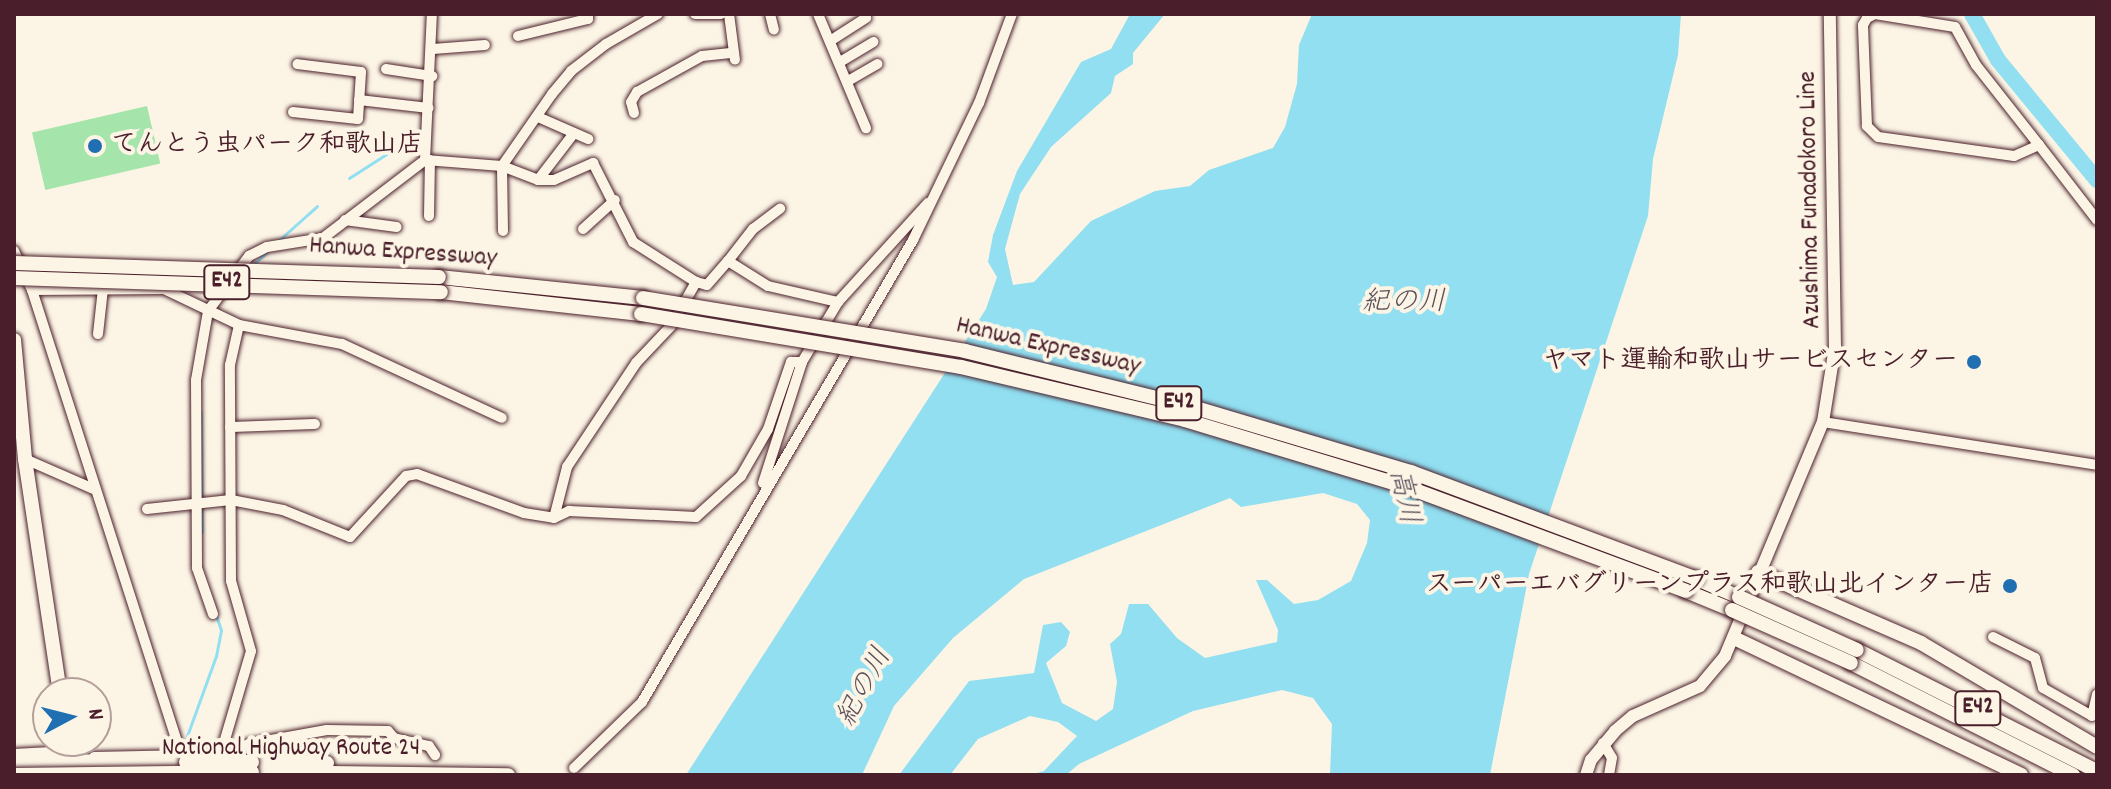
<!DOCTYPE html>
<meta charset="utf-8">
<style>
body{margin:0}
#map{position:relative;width:2111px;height:789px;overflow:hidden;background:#fcf5e5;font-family:Dekko,"Klee One",sans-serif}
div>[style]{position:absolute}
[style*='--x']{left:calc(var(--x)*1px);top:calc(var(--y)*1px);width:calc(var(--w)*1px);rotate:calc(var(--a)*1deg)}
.green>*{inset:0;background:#a5e4ab;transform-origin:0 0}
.water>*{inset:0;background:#91dff1}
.stream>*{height:3px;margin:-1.5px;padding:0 1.5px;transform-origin:1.5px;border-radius:1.5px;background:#91dff1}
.river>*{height:16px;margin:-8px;padding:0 8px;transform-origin:8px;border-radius:8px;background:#91dff1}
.roads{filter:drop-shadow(0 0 2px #4a1f2b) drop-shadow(0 0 2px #4a1f2b)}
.minor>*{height:10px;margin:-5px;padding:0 5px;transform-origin:5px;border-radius:5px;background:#fcf5e5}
.major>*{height:12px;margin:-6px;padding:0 6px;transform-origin:6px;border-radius:6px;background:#fcf5e5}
.highway>*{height:14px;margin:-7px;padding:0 7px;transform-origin:7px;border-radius:7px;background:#fcf5e5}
.bridges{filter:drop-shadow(0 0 2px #4a1f2b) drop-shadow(0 0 2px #4a1f2b)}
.highway-bridge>*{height:14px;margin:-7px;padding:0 7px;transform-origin:7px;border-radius:7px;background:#fcf5e5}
.dots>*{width:22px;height:22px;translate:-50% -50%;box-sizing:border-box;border:4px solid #fcf5e5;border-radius:50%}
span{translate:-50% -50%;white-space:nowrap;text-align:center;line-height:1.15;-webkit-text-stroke:8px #fcf5e5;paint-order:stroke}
.shield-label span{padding:2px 6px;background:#fcf5e5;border:2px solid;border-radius:6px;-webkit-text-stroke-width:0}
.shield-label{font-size:24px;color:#4a1f2b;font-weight:700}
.poi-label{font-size:26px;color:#4a1f2b;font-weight:700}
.left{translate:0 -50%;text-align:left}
.right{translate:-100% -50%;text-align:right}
.street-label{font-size:26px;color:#4a1f2b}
.water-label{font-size:28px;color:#5c4f5c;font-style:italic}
.frame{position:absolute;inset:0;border:16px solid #4a1f2b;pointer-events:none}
.north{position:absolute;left:32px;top:677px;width:80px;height:80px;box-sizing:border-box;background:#fcf5e5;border:2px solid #b59f9b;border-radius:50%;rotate:83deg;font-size:22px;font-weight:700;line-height:32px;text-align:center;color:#4a1f2b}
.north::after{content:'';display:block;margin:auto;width:28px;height:36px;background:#1f6fb2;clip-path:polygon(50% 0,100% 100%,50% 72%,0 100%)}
</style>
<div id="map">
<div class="green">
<div style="left:147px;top:106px;width:59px;height:118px;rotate:77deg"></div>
</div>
<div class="water">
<div style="clip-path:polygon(1130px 14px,1165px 14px,1133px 53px,1133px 64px,1115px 76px,1111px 93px,1051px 147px,1020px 194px,1005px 249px,1013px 285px,1034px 282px,1091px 221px,1155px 191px,1190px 186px,1209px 170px,1273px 148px,1285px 127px,1297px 84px,1299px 45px,1312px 14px,1681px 14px,1678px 55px,1653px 159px,1648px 216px,1529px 574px,1490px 775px,1330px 775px,1332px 724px,1313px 698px,1282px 690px,1193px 711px,1079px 764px,1066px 775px,1029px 775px,1044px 771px,1077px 736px,1058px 722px,1030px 716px,978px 739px,950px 775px,899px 775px,969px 681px,1034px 673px,1043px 625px,1061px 622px,1070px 632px,1066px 646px,1046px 663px,1062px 703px,1096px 721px,1113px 709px,1117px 682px,1110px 644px,1121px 634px,1129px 604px,1148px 604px,1177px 638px,1205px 658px,1277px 642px,1278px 630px,1256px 580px,1267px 580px,1294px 604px,1318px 600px,1351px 581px,1367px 543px,1370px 520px,1357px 504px,1323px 493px,1241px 507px,1230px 498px,1024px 579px,953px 638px,894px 706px,862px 775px,686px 775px,986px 309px,997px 277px,988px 262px,993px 235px,1017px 171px,1081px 62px,1111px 49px)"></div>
</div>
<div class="stream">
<div style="--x:349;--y:178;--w:83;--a:-32.7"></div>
<div style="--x:419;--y:133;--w:9;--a:-63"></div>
<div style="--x:279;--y:240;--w:51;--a:-41.8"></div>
<div style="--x:253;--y:265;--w:18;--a:-43"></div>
<div style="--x:201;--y:412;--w:120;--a:89.5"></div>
<div style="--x:183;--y:747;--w:97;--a:-70.1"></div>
<div style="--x:216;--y:656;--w:26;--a:-79"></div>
<div style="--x:221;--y:630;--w:18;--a:-109"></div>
</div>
<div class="river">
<div style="--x:1972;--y:14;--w:53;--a:60.5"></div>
<div style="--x:1998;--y:60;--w:156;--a:50.5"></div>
</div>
<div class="roads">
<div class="minor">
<div style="--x:695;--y:14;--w:26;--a:0"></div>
<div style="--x:729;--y:14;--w:46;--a:82.6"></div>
<div style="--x:770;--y:14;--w:16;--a:76"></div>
<div style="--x:818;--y:14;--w:124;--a:67.2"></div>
<div style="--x:518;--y:36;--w:72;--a:-13.7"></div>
<div style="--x:588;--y:19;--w:5;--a:-90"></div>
<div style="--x:830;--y:41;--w:43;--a:-32.6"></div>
<div style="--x:433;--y:49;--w:52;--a:-4.4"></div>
<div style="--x:840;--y:62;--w:39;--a:-31"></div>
<div style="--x:386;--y:69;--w:47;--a:8.7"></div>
<div style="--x:848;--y:81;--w:34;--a:-30"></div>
<div style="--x:359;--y:100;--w:70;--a:6.5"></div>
<div style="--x:293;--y:112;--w:65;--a:6.1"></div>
<div style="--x:358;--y:119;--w:47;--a:-86.3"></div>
<div style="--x:361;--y:72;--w:64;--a:-172.9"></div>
<div style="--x:634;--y:113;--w:11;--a:-105"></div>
<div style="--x:631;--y:102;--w:12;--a:-59"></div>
<div style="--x:637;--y:92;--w:74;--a:-29"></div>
<div style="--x:702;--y:56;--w:31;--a:-6"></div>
<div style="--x:538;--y:117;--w:55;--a:23.7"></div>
<div style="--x:2039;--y:145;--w:27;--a:156"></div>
<div style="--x:2014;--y:156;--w:137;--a:-172"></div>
<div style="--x:1878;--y:137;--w:16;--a:-135"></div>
<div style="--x:1867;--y:126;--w:101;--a:-92.3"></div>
<div style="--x:1863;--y:25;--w:8;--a:-60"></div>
<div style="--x:1867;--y:18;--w:9;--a:-27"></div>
<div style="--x:1875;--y:14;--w:81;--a:9.2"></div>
<div style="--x:1955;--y:27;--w:43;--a:61.1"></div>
<div style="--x:1976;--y:65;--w:102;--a:51.8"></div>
<div style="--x:2039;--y:145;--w:95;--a:52.3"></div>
<div style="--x:425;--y:160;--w:146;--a:-87.3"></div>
<div style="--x:538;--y:180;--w:59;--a:-52.5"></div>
<div style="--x:429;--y:216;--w:56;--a:-89"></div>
<div style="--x:345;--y:220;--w:52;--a:7.7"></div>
<div style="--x:583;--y:229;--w:43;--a:-42.2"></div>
<div style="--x:503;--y:231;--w:65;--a:-90.9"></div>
<div style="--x:502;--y:166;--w:88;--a:-55.2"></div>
<div style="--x:552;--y:94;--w:30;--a:-50"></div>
<div style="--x:571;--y:71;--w:44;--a:-37.6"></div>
<div style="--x:606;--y:44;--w:60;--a:-30"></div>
<div style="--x:14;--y:251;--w:43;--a:65.2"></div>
<div style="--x:32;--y:290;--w:486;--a:72.2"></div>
<div style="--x:728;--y:261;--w:41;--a:-52"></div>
<div style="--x:753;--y:229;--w:34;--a:-37"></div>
<div style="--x:32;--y:290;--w:132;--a:-0.4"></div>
<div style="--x:164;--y:289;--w:83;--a:25.6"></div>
<div style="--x:239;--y:325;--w:105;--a:10.5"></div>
<div style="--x:342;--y:344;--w:176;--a:24.8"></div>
<div style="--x:98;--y:334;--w:45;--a:-83.7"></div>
<div style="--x:1823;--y:422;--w:277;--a:8.9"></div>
<div style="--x:230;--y:427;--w:85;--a:-2"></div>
<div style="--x:25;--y:459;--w:77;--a:23.6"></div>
<div style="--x:763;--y:483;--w:127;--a:-72.1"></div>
<div style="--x:802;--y:362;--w:70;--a:-59"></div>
<div style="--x:838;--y:302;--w:134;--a:-47.7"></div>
<div style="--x:147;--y:509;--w:84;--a:-6.1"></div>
<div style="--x:231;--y:500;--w:53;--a:10.9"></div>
<div style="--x:283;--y:510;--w:72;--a:21.9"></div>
<div style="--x:350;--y:537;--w:83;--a:-47.4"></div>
<div style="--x:406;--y:476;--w:11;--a:-10"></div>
<div style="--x:417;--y:474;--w:114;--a:20"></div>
<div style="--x:524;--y:513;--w:30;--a:9"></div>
<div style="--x:554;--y:518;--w:17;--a:-25"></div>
<div style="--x:569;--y:511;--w:127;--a:2.7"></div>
<div style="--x:696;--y:517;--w:61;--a:-42.3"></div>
<div style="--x:741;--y:476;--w:54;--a:-60.1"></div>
<div style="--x:768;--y:429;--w:71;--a:-71.1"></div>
<div style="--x:791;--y:362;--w:11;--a:0"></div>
<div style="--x:554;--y:518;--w:53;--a:-75.7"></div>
<div style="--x:567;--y:467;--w:125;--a:-56.4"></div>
<div style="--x:636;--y:363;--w:51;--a:-46.6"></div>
<div style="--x:671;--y:326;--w:51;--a:-60.4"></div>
<div style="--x:213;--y:614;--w:49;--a:-109.2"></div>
<div style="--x:197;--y:568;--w:188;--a:-90.3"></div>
<div style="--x:196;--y:380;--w:70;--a:-80.1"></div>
<div style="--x:208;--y:311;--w:69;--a:-53.3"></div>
<div style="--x:249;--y:256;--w:20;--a:-27"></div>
<div style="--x:267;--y:247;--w:57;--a:-9.1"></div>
<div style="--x:323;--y:238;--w:128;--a:-37.4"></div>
<div style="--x:425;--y:160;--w:77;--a:4.5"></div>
<div style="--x:502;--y:166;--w:39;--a:21"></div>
<div style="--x:538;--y:180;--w:16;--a:0"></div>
<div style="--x:554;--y:180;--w:43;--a:-23.6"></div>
<div style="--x:593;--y:163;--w:89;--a:63.1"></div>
<div style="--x:633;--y:242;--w:75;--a:32.4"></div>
<div style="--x:696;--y:282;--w:11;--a:15"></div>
<div style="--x:707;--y:285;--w:32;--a:-49"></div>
<div style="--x:728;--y:261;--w:47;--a:32"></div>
<div style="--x:768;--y:286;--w:72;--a:12.9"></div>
<div style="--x:1993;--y:637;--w:47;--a:26.6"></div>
<div style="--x:2035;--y:658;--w:31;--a:75"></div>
<div style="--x:2043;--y:688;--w:56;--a:29.7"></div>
<div style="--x:2092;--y:716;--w:22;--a:-77"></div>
<div style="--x:1603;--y:743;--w:17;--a:59"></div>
<div style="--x:1612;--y:758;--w:17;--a:100"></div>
<div style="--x:221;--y:753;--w:106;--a:-73.6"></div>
<div style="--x:251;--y:651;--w:73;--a:-105.9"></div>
<div style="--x:231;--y:581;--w:216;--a:-90.3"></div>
<div style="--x:230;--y:365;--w:41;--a:-77.3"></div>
<div style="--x:14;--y:754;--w:56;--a:-3.1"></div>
<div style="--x:94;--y:757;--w:146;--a:-1.2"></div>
<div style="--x:574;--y:768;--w:95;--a:-44.1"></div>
<div style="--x:642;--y:702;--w:536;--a:-59.6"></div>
<div style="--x:913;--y:240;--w:152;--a:-64.3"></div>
<div style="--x:979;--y:103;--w:95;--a:-69.7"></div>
<div style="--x:239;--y:769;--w:22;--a:-80"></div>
<div style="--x:243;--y:747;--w:7;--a:-27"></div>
<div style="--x:249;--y:744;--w:79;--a:-10.2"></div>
<div style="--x:327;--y:730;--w:61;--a:0.9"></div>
<div style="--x:388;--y:731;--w:9;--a:49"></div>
<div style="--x:394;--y:738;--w:36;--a:13"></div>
<div style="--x:429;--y:746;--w:11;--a:56"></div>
</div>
<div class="major">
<div style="--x:1586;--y:775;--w:16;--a:-72"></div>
<div style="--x:1591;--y:760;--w:38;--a:-50"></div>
<div style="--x:1615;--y:731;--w:23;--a:-40"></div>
<div style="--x:1633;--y:716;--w:73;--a:-24.1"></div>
<div style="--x:1700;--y:686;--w:39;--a:-50"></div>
<div style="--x:1725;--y:656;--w:254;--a:-67.3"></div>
<div style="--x:1823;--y:422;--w:76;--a:-80.9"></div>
<div style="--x:1835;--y:347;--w:333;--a:-90.9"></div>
</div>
<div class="highway">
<div style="--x:439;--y:277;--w:205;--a:5.9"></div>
<div style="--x:441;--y:292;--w:201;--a:6.3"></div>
<div style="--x:14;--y:340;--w:120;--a:84.7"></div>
<div style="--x:25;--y:459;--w:237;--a:81.5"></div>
<div style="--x:1758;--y:572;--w:178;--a:23.5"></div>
<div style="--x:1921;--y:643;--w:204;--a:30.6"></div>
<div style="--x:1697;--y:579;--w:46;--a:23.2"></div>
<div style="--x:1686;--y:591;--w:50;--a:22.4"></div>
<div style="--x:1734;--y:638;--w:318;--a:25.5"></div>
<div style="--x:1857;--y:650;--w:269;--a:26.8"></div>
<div style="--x:1851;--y:663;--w:249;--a:26.8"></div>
<div style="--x:69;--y:741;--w:26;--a:81"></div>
<div style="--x:14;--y:761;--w:172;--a:0.3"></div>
<div style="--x:252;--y:762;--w:75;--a:0.8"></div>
<div style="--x:252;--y:772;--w:256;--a:0.7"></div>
</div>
</div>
<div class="bridges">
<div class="highway-bridge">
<div style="--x:14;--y:263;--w:425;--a:1.9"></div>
<div style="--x:14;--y:278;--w:427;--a:1.9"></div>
<div style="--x:643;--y:298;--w:326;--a:9.3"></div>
<div style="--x:965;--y:351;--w:231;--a:13.8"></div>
<div style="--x:1189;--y:406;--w:232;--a:16.6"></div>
<div style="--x:1411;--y:472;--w:305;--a:20.5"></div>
<div style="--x:641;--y:314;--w:324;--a:9.4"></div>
<div style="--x:961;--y:367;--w:230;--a:13.3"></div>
<div style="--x:1185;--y:420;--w:229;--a:16.8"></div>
<div style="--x:1404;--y:486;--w:301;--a:20.4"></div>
<div style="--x:1739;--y:597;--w:129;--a:24.2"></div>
<div style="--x:1732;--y:610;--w:130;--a:24"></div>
<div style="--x:186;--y:762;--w:66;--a:0"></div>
<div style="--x:14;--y:775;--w:238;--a:-0.7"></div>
</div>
</div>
<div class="dots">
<div style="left:95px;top:146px;background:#1f6fb2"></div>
<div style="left:1974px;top:362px;background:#1f6fb2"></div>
<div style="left:2010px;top:586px;background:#1f6fb2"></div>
</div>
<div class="shield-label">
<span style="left:227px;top:282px">E42</span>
<span style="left:1179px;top:403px">E42</span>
<span style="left:1978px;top:708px">E42</span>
</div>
<div class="poi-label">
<span class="left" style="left:111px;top:146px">てんとう虫パーク和歌山店</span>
<span class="right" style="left:1958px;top:362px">ヤマト運輸和歌山サービスセンター</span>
<span class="right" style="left:1994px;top:586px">スーパーエバグリーンプラス和歌山北インター店</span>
</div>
<div class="street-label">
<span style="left:1811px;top:200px;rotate:-91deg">Azushima Funadokoro Line</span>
<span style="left:403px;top:253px;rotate:4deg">Hanwa Expressway</span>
<span style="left:1048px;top:347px;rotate:13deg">Hanwa Expressway</span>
<span style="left:291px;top:749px">National Highway Route 24</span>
</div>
<div class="water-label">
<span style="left:1404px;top:304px">紀の川</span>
<span style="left:1402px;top:497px;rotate:78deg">高川</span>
<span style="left:866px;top:688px;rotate:-62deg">紀の川</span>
</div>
<div class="frame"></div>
<div class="north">N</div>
</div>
